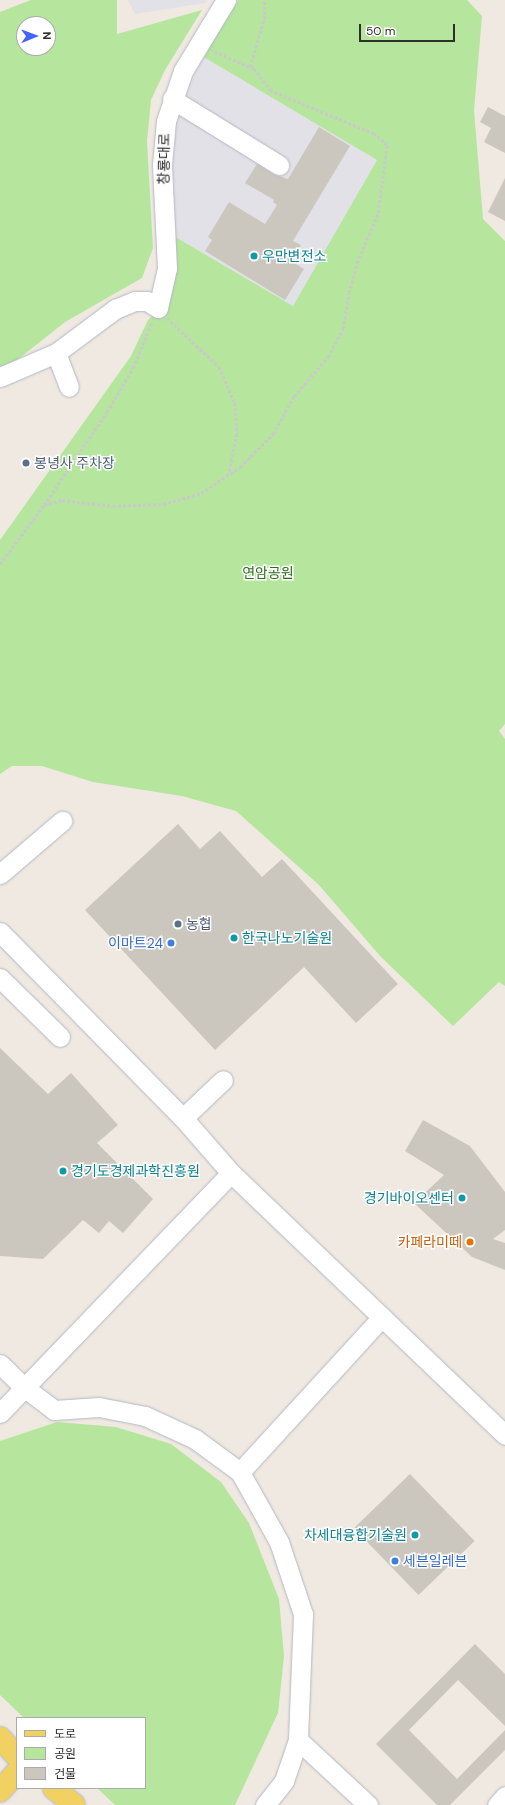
<!DOCTYPE html>
<meta charset="utf-8">
<style>
body{margin:0}
#map{position:relative;width:505px;height:1805px;overflow:hidden;background:#efe9e1;font-family:"DM Sans","Noto Sans KR",sans-serif}
div>[style]{position:absolute}
[style*='--x']{left:calc(var(--x)*1px);top:calc(var(--y)*1px);width:calc(var(--w)*1px);rotate:calc(var(--a)*1deg)}
.industrial>*{inset:0;background:#e3e1e8}
.green>*{inset:0;background:#b6e59e}
.building>*{inset:0;background:#cbc7bf;transform-origin:0 0}
.path>*{height:2.5px;margin-top:-1.25px;transform-origin:0;background:repeating-linear-gradient(90deg,#c9c9c9 0 3px,transparent 0 5px)}
.roads{filter:drop-shadow(0 0 1px #b4b7c1) drop-shadow(0 0 1px #b4b7c1)}
.minor>*{height:19px;margin:-9.5px;padding:0 9.5px;transform-origin:9.5px;border-radius:9.5px;background:#fff}
.major>*{height:22px;margin:-11px;padding:0 11px;transform-origin:11px;border-radius:11px;background:#f2d163}
.dots>*{width:11px;height:11px;translate:-50% -50%;box-sizing:border-box;border:2px solid #fff;border-radius:50%}
span{translate:-50% -50%;white-space:nowrap;text-align:center;line-height:1.15;-webkit-text-stroke:3px #fff;paint-order:stroke}
.street-label{font-size:14px;color:#2e2e2e}
.culture-label{font-size:14px;color:#0d838f}
.left{translate:0 -50%;text-align:left}
.right{translate:-100% -50%;text-align:right}
.service-label{font-size:14px;color:#4e5e75}
.park-label{font-size:14px;color:#2c6e1b}
.shop-label{font-size:14px;color:#366cbe}
.food-label{font-size:14px;color:#c56008}
.legend{position:absolute;left:16px;top:1717px;width:130px;height:72px;box-sizing:border-box;background:#fff;border:1px solid #ababab;margin:0;padding:5px 7px;list-style:none;font-size:12px;color:#2e2e2e}
.legend li{display:flex;align-items:center;gap:8px;height:20px}
.legend b{width:20px;border:1px solid #ababab}
.north{position:absolute;left:16px;top:16px;width:40px;height:40px;box-sizing:border-box;background:#fff;border:1px solid #ababab;border-radius:50%;rotate:89deg;font-size:11px;font-weight:700;line-height:16px;text-align:center;color:#2e2e2e}
.north::after{content:'';display:block;margin:auto;width:14px;height:18px;background:#4264fb;clip-path:polygon(50% 0,100% 100%,50% 72%,0 100%)}
.scale{position:absolute;left:359px;top:24px;width:96px;height:18px;box-sizing:border-box;border:2px solid #2e2e2e;border-top:0;padding-left:5px;font-size:12px;line-height:14px;white-space:nowrap;color:#2e2e2e;-webkit-text-stroke:3px #fff;paint-order:stroke}
</style>
<div id="map">
<div class="industrial">
<div style="clip-path:polygon(128px 0,207px 0,205px 3px,135px 14px)"></div>
<div style="clip-path:polygon(202px 56px,377px 160px,293px 306px,172px 235px,171px 166px,176px 121px)"></div>
</div>
<div class="green">
<div style="clip-path:polygon(evenodd,31px 0,117px 0,117px 34px,202px 10px,165px 70px,151px 100px,147px 141px,153px 248px,142px 278px,65px 322px,17px 360px,0 367px,0 12px,31px 0,24px 24px,48px 24px,48px 48px,24px 48px,24px 24px)"></div>
<div style="clip-path:polygon(238px 0,467px 0,482px 16px,474px 110px,483px 219px,505px 241px,505px 724px,499px 731px,505px 739px,505px 986px,499px 982px,453px 1026px,381px 957px,319px 885px,236px 811px,182px 796px,93px 782px,42px 766px,12px 766px,0 774px,0 540px,131px 356px,148px 320px,164px 304px,172px 235px,293px 306px,377px 160px,202px 56px)"></div>
<div style="clip-path:polygon(57px 1422px,116px 1427px,171px 1444px,221px 1482px,249px 1523px,279px 1599px,284px 1656px,278px 1713px,235px 1805px,115px 1805px,97px 1788px,145px 1788px,145px 1718px,24px 1718px,0 1695px,0 1441px)"></div>
</div>
<div class="building">
<div style="clip-path:polygon(488px 107px,505px 116px,505px 153px,484px 142px,491px 128px,480px 122px)"></div>
<div style="clip-path:polygon(319px 127px,350px 146px,293px 241px,301px 245px,291px 261px,304px 269px,285px 300px,205px 251px,212px 240px,208px 237px,229px 202px,265px 224px,277px 205px,273px 202px,274px 200px,245px 183px,257px 164px,273px 174px,288px 179px)"></div>
<div style="clip-path:polygon(505px 178px,505px 221px,488px 212px)"></div>
<div style="clip-path:polygon(178px 824px,200px 849px,220px 831px,262px 877px,282px 859px,398px 984px,356px 1023px,304px 967px,215px 1050px,85px 910px)"></div>
<div style="clip-path:polygon(0 1048px,48px 1094px,71px 1073px,118px 1125px,97px 1143px,153px 1199px,123px 1233px,109px 1221px,99px 1233px,83px 1220px,43px 1259px,0 1256px)"></div>
<div style="clip-path:polygon(423px 1120px,470px 1146px,505px 1192px,505px 1230px,493px 1239px,505px 1243px,505px 1270px,472px 1257px,414px 1203px,444px 1175px,405px 1151px)"></div>
<div style="left:410px;top:1474px;width:93px;height:78px;rotate:46deg"></div>
<div style="clip-path:polygon(475px 1644px,505px 1674px,505px 1726px,458px 1680px,409px 1730px,457px 1779px,505px 1730px,505px 1750px,450px 1805px,437px 1805px,376px 1744px)"></div>
</div>
<div class="path">
<div style="--x:250;--y:67;--w:54;--a:-73.9"></div>
<div style="--x:265;--y:15;--w:15;--a:-94"></div>
<div style="--x:167;--y:318;--w:71;--a:43.3"></div>
<div style="--x:219;--y:367;--w:39;--a:66"></div>
<div style="--x:235;--y:403;--w:31;--a:86"></div>
<div style="--x:237;--y:434;--w:41;--a:101.3"></div>
<div style="--x:44;--y:505;--w:19;--a:-16"></div>
<div style="--x:62;--y:500;--w:51;--a:6.7"></div>
<div style="--x:113;--y:506;--w:50;--a:-2.3"></div>
<div style="--x:163;--y:504;--w:40;--a:-16"></div>
<div style="--x:201;--y:493;--w:47;--a:-33.7"></div>
<div style="--x:240;--y:467;--w:47;--a:-45"></div>
<div style="--x:273;--y:434;--w:43;--a:-61.1"></div>
<div style="--x:294;--y:396;--w:52;--a:-48.9"></div>
<div style="--x:328;--y:357;--w:32;--a:-62"></div>
<div style="--x:343;--y:329;--w:36;--a:-81"></div>
<div style="--x:349;--y:293;--w:31;--a:-75"></div>
<div style="--x:357;--y:263;--w:54;--a:-67.2"></div>
<div style="--x:378;--y:213;--w:69;--a:-82.5"></div>
<div style="--x:387;--y:145;--w:17;--a:-140"></div>
<div style="--x:374;--y:134;--w:112;--a:-157.3"></div>
<div style="--x:271;--y:91;--w:28;--a:-128"></div>
<div style="--x:254;--y:69;--w:46;--a:-156.8"></div>
<div style="--x:0;--y:564;--w:74;--a:-53.3"></div>
<div style="--x:44;--y:505;--w:112;--a:-55.9"></div>
<div style="--x:107;--y:412;--w:51;--a:-59.4"></div>
<div style="--x:133;--y:368;--w:50;--a:-67.6"></div>
</div>
<div class="roads">
<div class="minor">
<div style="--x:172;--y:99;--w:126;--a:31.7"></div>
<div style="--x:56;--y:353;--w:36;--a:69"></div>
<div style="--x:0;--y:377;--w:61;--a:-23.2"></div>
<div style="--x:56;--y:353;--w:74;--a:-36.7"></div>
<div style="--x:115;--y:309;--w:22;--a:-22"></div>
<div style="--x:135;--y:301;--w:12;--a:0"></div>
<div style="--x:147;--y:301;--w:13;--a:32"></div>
<div style="--x:158;--y:308;--w:41;--a:-77.3"></div>
<div style="--x:167;--y:268;--w:103;--a:-92.8"></div>
<div style="--x:162;--y:165;--w:44;--a:-84.8"></div>
<div style="--x:166;--y:121;--w:53;--a:-71.2"></div>
<div style="--x:183;--y:71;--w:83;--a:-58.8"></div>
<div style="--x:0;--y:874;--w:82;--a:-40.5"></div>
<div style="--x:0;--y:932;--w:261;--a:45.5"></div>
<div style="--x:183;--y:1118;--w:73;--a:48.9"></div>
<div style="--x:231;--y:1173;--w:379;--a:43.7"></div>
<div style="--x:0;--y:978;--w:84;--a:44.5"></div>
<div style="--x:183;--y:1118;--w:55;--a:-43.5"></div>
<div style="--x:0;--y:1364;--w:35;--a:44"></div>
<div style="--x:25;--y:1388;--w:36;--a:37"></div>
<div style="--x:54;--y:1410;--w:45;--a:-3.8"></div>
<div style="--x:99;--y:1407;--w:47;--a:11.1"></div>
<div style="--x:145;--y:1416;--w:55;--a:24.7"></div>
<div style="--x:195;--y:1439;--w:56;--a:36.3"></div>
<div style="--x:240;--y:1472;--w:80;--a:60.9"></div>
<div style="--x:279;--y:1542;--w:76;--a:71.6"></div>
<div style="--x:303;--y:1614;--w:126;--a:92.3"></div>
<div style="--x:298;--y:1740;--w:43;--a:108.9"></div>
<div style="--x:284;--y:1781;--w:31;--a:128"></div>
<div style="--x:0;--y:1413;--w:333;--a:-46.1"></div>
<div style="--x:240;--y:1472;--w:210;--a:-47.5"></div>
<div style="--x:298;--y:1740;--w:96;--a:42.9"></div>
<div style="--x:497;--y:1805;--w:12;--a:-48"></div>
</div>
<div class="major">
<div style="--x:0;--y:1738;--w:25;--a:47"></div>
<div style="--x:54;--y:1788;--w:26;--a:40"></div>
<div style="--x:0;--y:1791;--w:25;--a:-48"></div>
</div>
</div>
<div class="dots">
<div style="left:254px;top:256px;background:#0f9aa8"></div>
<div style="left:26px;top:463px;background:#5c6f8a"></div>
<div style="left:178px;top:924px;background:#5c6f8a"></div>
<div style="left:234px;top:938px;background:#0f9aa8"></div>
<div style="left:171px;top:943px;background:#3f7fe0"></div>
<div style="left:63px;top:1171px;background:#0f9aa8"></div>
<div style="left:462px;top:1198px;background:#0f9aa8"></div>
<div style="left:470px;top:1242px;background:#e8710a"></div>
<div style="left:415px;top:1535px;background:#0f9aa8"></div>
<div style="left:395px;top:1561px;background:#3f7fe0"></div>
</div>
<div class="street-label">
<span style="left:164px;top:159px;rotate:-89deg">창룡대로</span>
</div>
<div class="culture-label">
<span class="left" style="left:262px;top:256px">우만변전소</span>
<span class="left" style="left:242px;top:938px">한국나노기술원</span>
<span class="left" style="left:71px;top:1171px">경기도경제과학진흥원</span>
<span class="right" style="left:454px;top:1198px">경기바이오센터</span>
<span class="right" style="left:407px;top:1535px">차세대융합기술원</span>
</div>
<div class="service-label">
<span class="left" style="left:34px;top:463px">봉녕사 주차장</span>
<span class="left" style="left:186px;top:924px">농협</span>
</div>
<div class="park-label">
<span style="left:268px;top:573px">연암공원</span>
</div>
<div class="shop-label">
<span class="right" style="left:163px;top:943px">이마트24</span>
<span class="left" style="left:403px;top:1561px">세븐일레븐</span>
</div>
<div class="food-label">
<span class="right" style="left:462px;top:1242px">카페라미떼</span>
</div>
<ul class="legend">
<li><b style="height:5px;background:#f2d163"></b>도로</li>
<li><b style="height:11px;background:#b6e59e"></b>공원</li>
<li><b style="height:11px;background:#cbc7bf"></b>건물</li>
</ul>
<div class="north">N</div>
<div class="scale">50 m</div>
</div>
